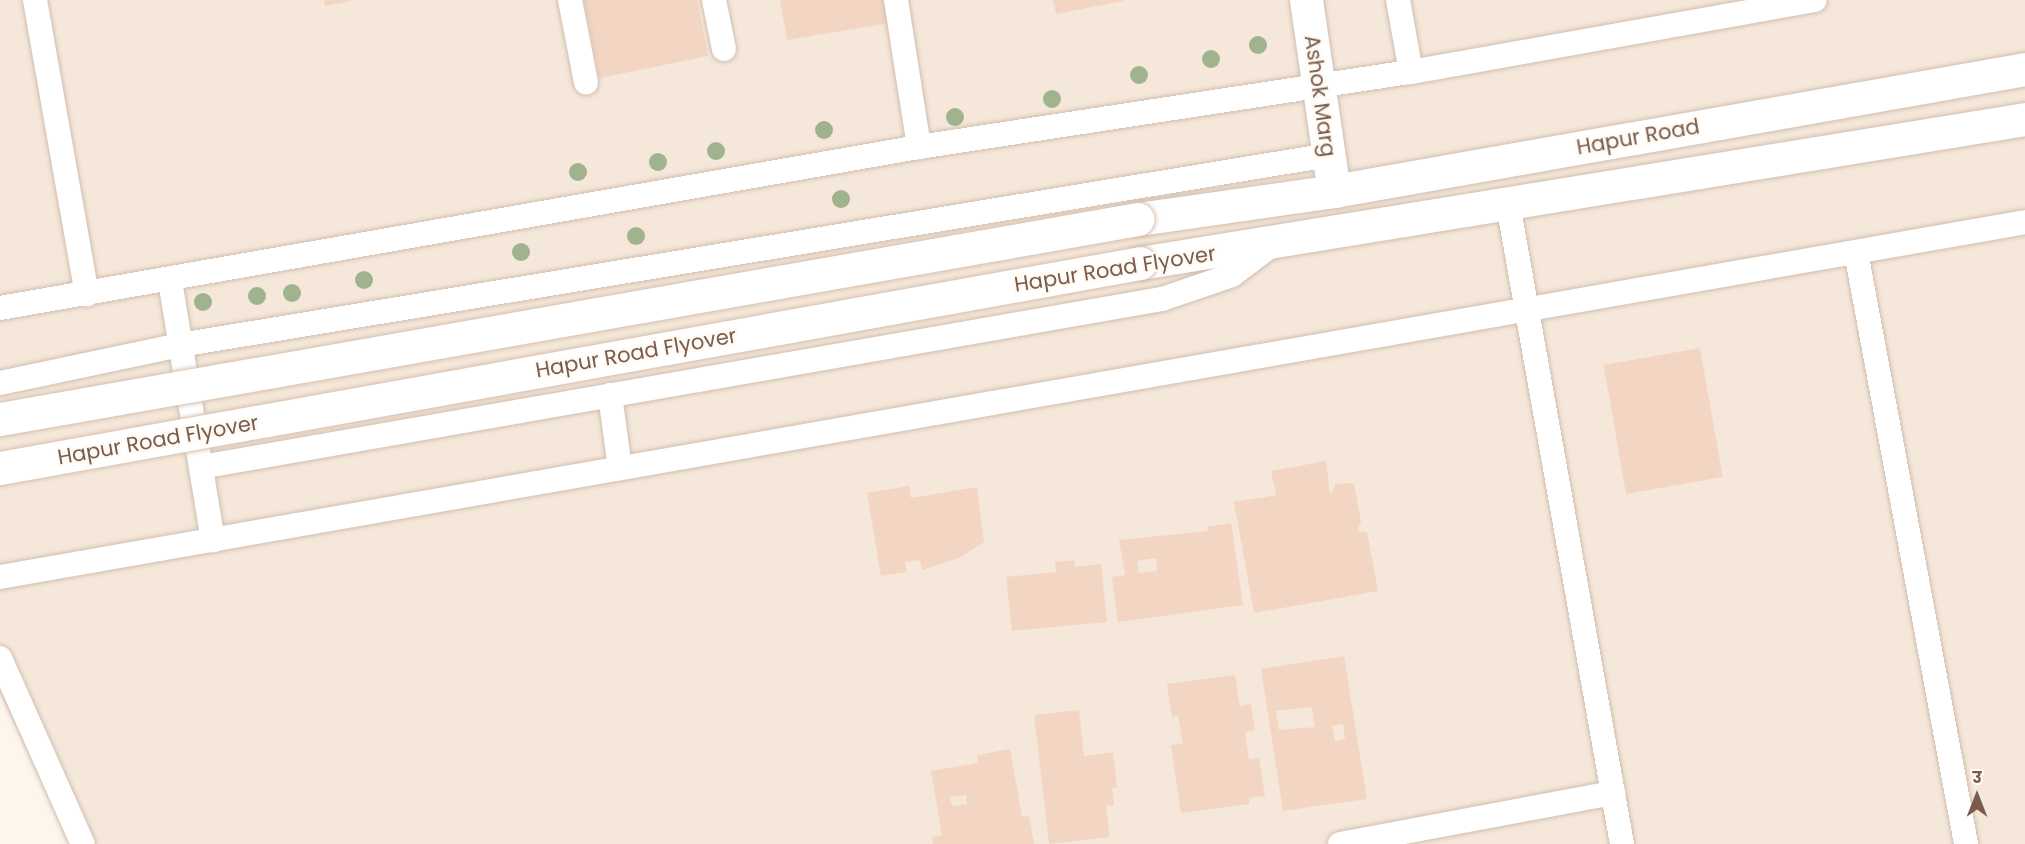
<!DOCTYPE html>
<meta charset="utf-8">
<style>
body{margin:0}
#map{position:relative;width:2025px;height:844px;overflow:hidden;background:#fdf6ec;font-family:Poppins,"Noto Sans Devanagari",sans-serif}
div>[style]{position:absolute}
[style*='--x']{left:calc(var(--x)*1px);top:calc(var(--y)*1px);width:calc(var(--w)*1px);rotate:calc(var(--a)*1deg)}
.residential>*{inset:0;background:#f5e8da}
.building>*{inset:0;background:#f3d5c3;transform-origin:0 0}
.roads{filter:drop-shadow(0 0 2px #d1beb0) drop-shadow(0 0 2px #d1beb0)}
.street>*{height:24px;margin:-12px;padding:0 12px;transform-origin:12px;border-radius:12px;background:#fff}
.secondary>*{height:33px;margin:-16.5px;padding:0 16.5px;transform-origin:16.5px;border-radius:16.5px;background:#fff}
.bridges{filter:drop-shadow(0 0 2px #d6c0b0) drop-shadow(0 0 2px #d6c0b0)}
.secondary-bridge>*{height:33px;margin:-16.5px;padding:0 16.5px;transform-origin:16.5px;border-radius:16.5px;background:#fff}
.trees>*{width:18px;height:18px;margin:-9px;border-radius:50%;background:#a0b28e}
span{translate:-50% -50%;white-space:nowrap;text-align:center;line-height:1.15;-webkit-text-stroke:5px #fffaf3;paint-order:stroke}
.street-label{font-size:21px;color:#7a5c4d}
.north{position:absolute;left:1947px;top:766px;width:60px;height:60px;-webkit-text-stroke:4px #fffaf3;paint-order:stroke;rotate:0deg;font-size:16px;font-weight:700;line-height:24px;text-align:center;color:#7a5c4d}
.north::after{content:'';display:block;margin:auto;width:21px;height:27px;background:#7a5c4d;clip-path:polygon(50% 0,100% 100%,50% 72%,0 100%)}
</style>
<div id="map">
<div class="residential">
<div style="clip-path:polygon(0 0,2025px 0,2025px 844px,70px 844px,0 694px)"></div>
</div>
<div class="building">
<div style="clip-path:polygon(324px 0,351px 0,351px 1px,325px 6px)"></div>
<div style="clip-path:polygon(584px 0,697px 0,708px 56px,600px 78px)"></div>
<div style="clip-path:polygon(780px 0,886px 0,890px 23px,787px 40px)"></div>
<div style="clip-path:polygon(1053px 0,1123px 0,1123px 1px,1056px 14px)"></div>
<div style="left:1700px;top:348px;width:131px;height:98px;rotate:80deg"></div>
<div style="clip-path:polygon(1326px 461px,1330px 495px,1336px 484px,1354px 483px,1361px 522px,1357px 531px,1367px 532px,1378px 591px,1254px 613px,1234px 502px,1276px 495px,1271px 471px)"></div>
<div style="clip-path:polygon(909px 486px,911px 498px,977px 487px,984px 542px,961px 557px,922px 570px,920px 560px,905px 562px,907px 572px,881px 576px,867px 493px)"></div>
<div style="clip-path:polygon(evenodd,1231px 523px,1243px 605px,1118px 622px,1112px 577px,1125px 575px,1119px 540px,1208px 531px,1207px 527px,1231px 523px,1156px 558px,1157px 571px,1139px 573px,1137px 561px,1156px 558px)"></div>
<div style="clip-path:polygon(1074px 560px,1075px 567px,1101px 564px,1107px 622px,1012px 631px,1006px 577px,1056px 572px,1055px 562px)"></div>
<div style="clip-path:polygon(evenodd,1344px 656px,1367px 799px,1283px 811px,1261px 669px,1344px 656px,1312px 707px,1315px 727px,1279px 730px,1276px 711px,1312px 707px,1344px 656px,1343px 724px,1345px 739px,1335px 741px,1332px 726px,1343px 724px)"></div>
<div style="clip-path:polygon(1235px 675px,1240px 706px,1251px 704px,1255px 730px,1245px 732px,1249px 759px,1259px 758px,1265px 796px,1249px 798px,1249px 804px,1181px 813px,1171px 745px,1183px 744px,1178px 716px,1172px 717px,1167px 684px)"></div>
<div style="clip-path:polygon(1079px 710px,1084px 756px,1113px 752px,1117px 787px,1112px 788px,1114px 805px,1106px 806px,1110px 837px,1049px 844px,1034px 715px)"></div>
<div style="clip-path:polygon(evenodd,1010px 749px,1022px 817px,1029px 816px,1034px 844px,933px 844px,932px 837px,942px 835px,931px 771px,978px 763px,977px 755px,1010px 749px,966px 795px,967px 804px,952px 806px,950px 797px,966px 795px)"></div>
</div>
<div class="roads">
<div class="street">
<div style="--x:35;--y:0;--w:299;--a:80"></div>
<div style="--x:570;--y:0;--w:84;--a:79"></div>
<div style="--x:714;--y:0;--w:50;--a:78.5"></div>
<div style="--x:896;--y:0;--w:149;--a:81.1"></div>
<div style="--x:1398;--y:0;--w:73;--a:79.8"></div>
<div style="--x:1508;--y:204;--w:650;--a:79.9"></div>
<div style="--x:1856;--y:252;--w:602;--a:79.47"></div>
<div style="--x:170;--y:281;--w:263;--a:80.6"></div>
<div style="--x:0;--y:308;--w:933;--a:-9.94"></div>
<div style="--x:919;--y:147;--w:498;--a:-8.7"></div>
<div style="--x:1411;--y:72;--w:410;--a:-10.1"></div>
<div style="--x:0;--y:383;--w:184;--a:-11.9"></div>
<div style="--x:180;--y:345;--w:1165;--a:-9.39"></div>
<div style="--x:610;--y:395;--w:74;--a:82.2"></div>
<div style="--x:201;--y:467;--w:976;--a:-9.92"></div>
<div style="--x:1162;--y:299;--w:74;--a:-18.9"></div>
<div style="--x:1232;--y:275;--w:51;--a:-37.1"></div>
<div style="--x:0;--y:577;--w:2056;--a:-9.94"></div>
<div style="--x:0;--y:658;--w:204;--a:66"></div>
<div style="--x:1340;--y:844;--w:278;--a:-10.6"></div>
</div>
<div class="secondary">
<div style="--x:1306;--y:0;--w:193;--a:81.7"></div>
<div style="--x:1138;--y:219;--w:198;--a:-8.1"></div>
<div style="--x:1334;--y:191;--w:702;--a:-10.01"></div>
<div style="--x:1140;--y:263;--w:897;--a:-9.24"></div>
</div>
</div>
<div class="bridges">
<div class="secondary-bridge">
<div style="--x:0;--y:419;--w:1155;--a:-9.97"></div>
<div style="--x:0;--y:468;--w:1158;--a:-10.19"></div>
</div>
</div>
<div class="trees">
<div style="left:1258px;top:45px"></div>
<div style="left:1211px;top:59px"></div>
<div style="left:1139px;top:75px"></div>
<div style="left:1052px;top:99px"></div>
<div style="left:955px;top:117px"></div>
<div style="left:824px;top:130px"></div>
<div style="left:716px;top:151px"></div>
<div style="left:658px;top:162px"></div>
<div style="left:578px;top:172px"></div>
<div style="left:841px;top:199px"></div>
<div style="left:636px;top:236px"></div>
<div style="left:521px;top:252px"></div>
<div style="left:364px;top:280px"></div>
<div style="left:292px;top:293px"></div>
<div style="left:257px;top:296px"></div>
<div style="left:203px;top:302px"></div>
</div>
<div class="street-label">
<span style="left:1320px;top:96px;rotate:82deg">Ashok Marg</span>
<span style="left:1638px;top:137px;rotate:-10deg">Hapur Road</span>
<span style="left:1115px;top:269px;rotate:-9deg">Hapur Road Flyover</span>
<span style="left:636px;top:353px;rotate:-10deg">Hapur Road Flyover</span>
<span style="left:158px;top:440px;rotate:-10deg">Hapur Road Flyover</span>
</div>
<div class="north">उ</div>
</div>
